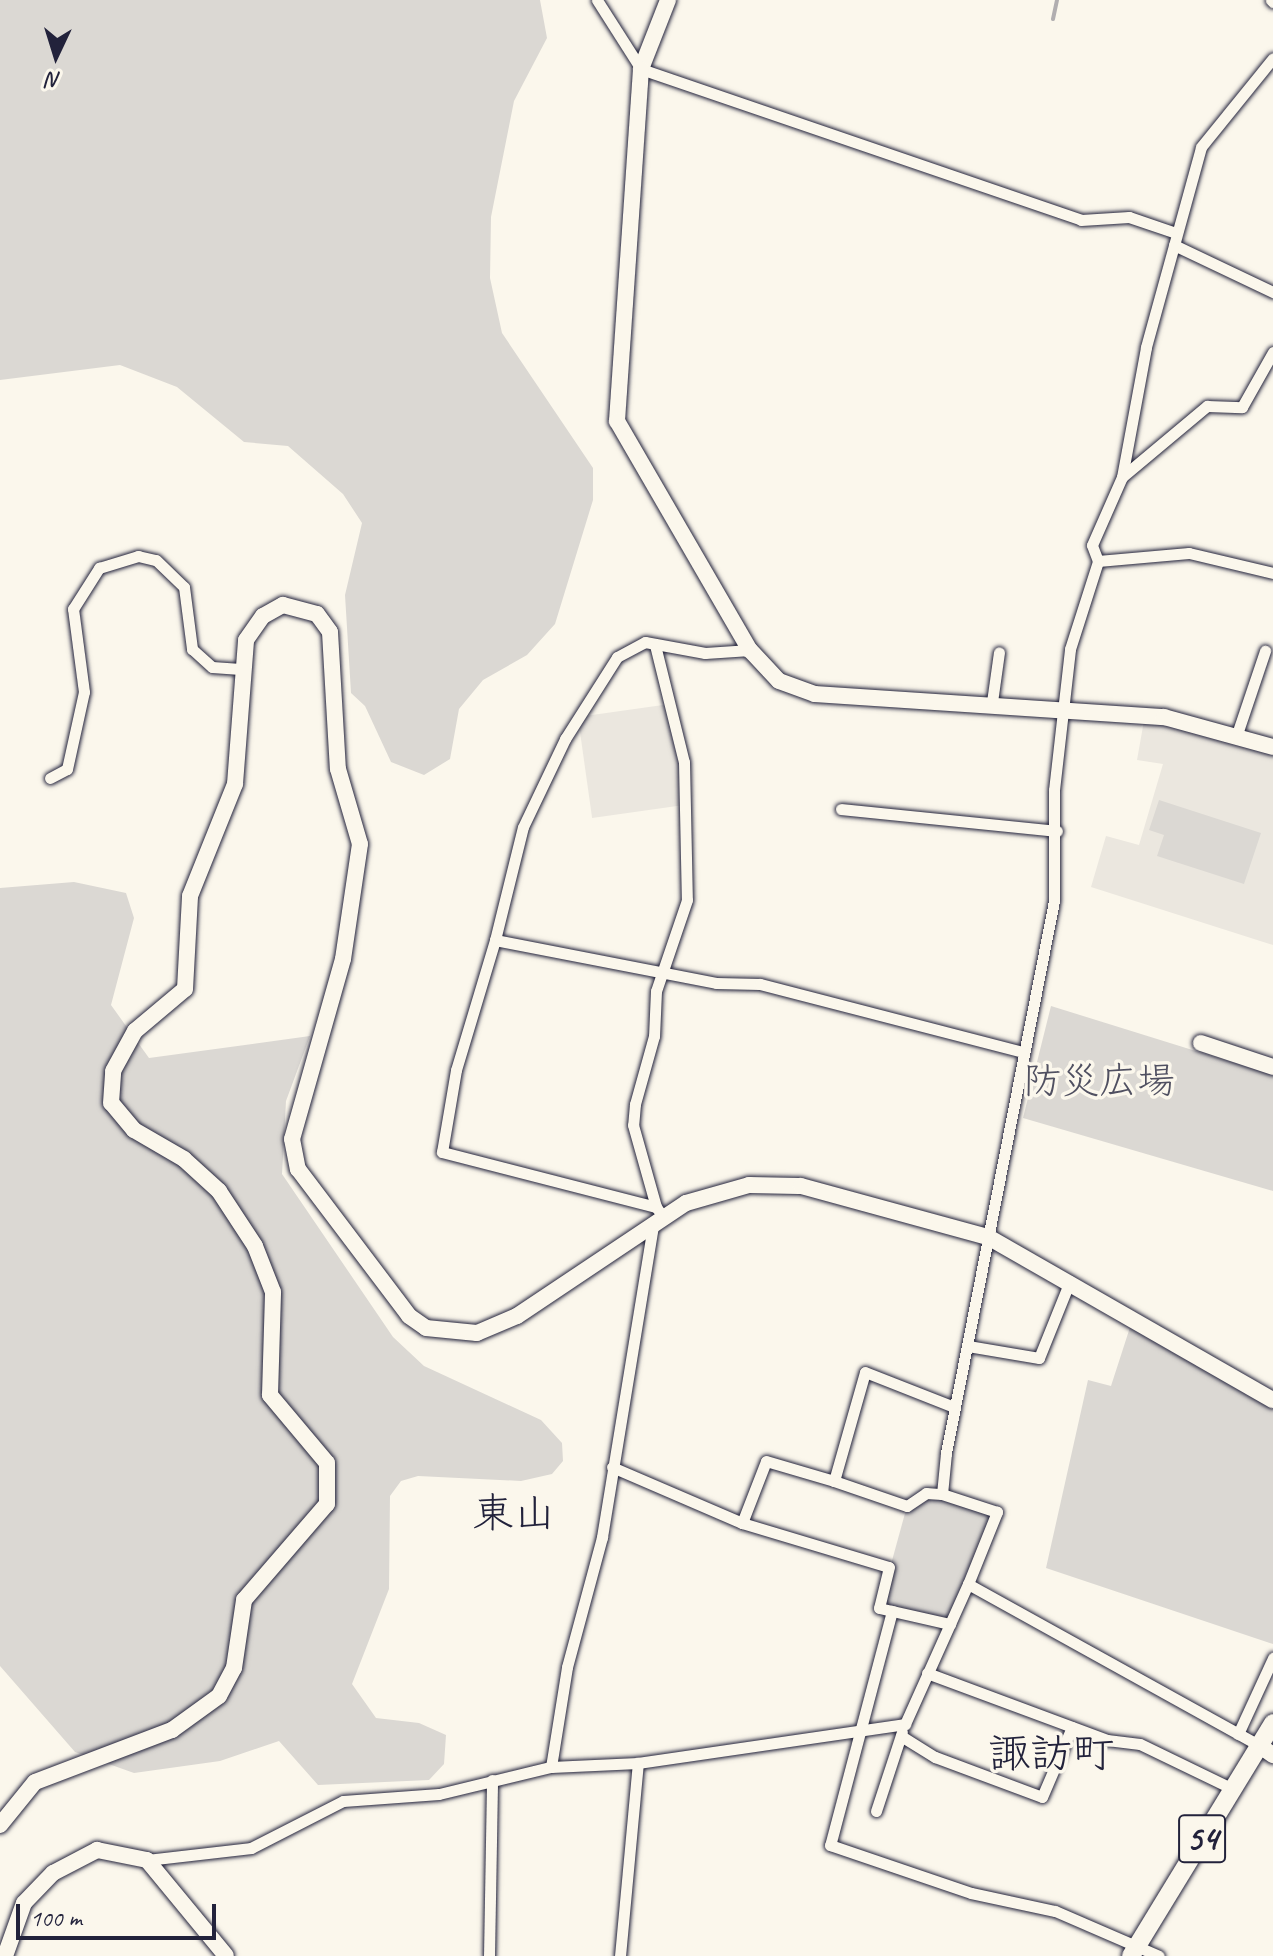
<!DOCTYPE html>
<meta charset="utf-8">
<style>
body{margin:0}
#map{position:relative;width:1273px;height:1956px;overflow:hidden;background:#fbf7ec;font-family:Caveat,"Klee One",sans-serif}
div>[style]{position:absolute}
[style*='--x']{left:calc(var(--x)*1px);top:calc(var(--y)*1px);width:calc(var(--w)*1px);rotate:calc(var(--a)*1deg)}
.built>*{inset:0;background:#ebe7df;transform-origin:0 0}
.green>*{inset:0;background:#dbd8d3}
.stream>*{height:4px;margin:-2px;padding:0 2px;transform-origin:2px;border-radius:2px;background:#b1aeb0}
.roads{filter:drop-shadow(0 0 2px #22223b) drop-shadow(0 0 2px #22223b)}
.street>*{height:11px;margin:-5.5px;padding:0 5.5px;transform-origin:5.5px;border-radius:5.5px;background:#fbf7ec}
.secondary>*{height:16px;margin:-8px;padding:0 8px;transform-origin:8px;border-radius:8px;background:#fbf7ec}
.primary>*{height:18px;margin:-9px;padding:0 9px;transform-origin:9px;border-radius:9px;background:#fbf7ec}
span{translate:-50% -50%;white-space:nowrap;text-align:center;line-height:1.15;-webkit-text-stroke:7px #fbf7ec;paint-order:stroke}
.shield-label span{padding:2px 6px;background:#fbf7ec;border:2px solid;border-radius:6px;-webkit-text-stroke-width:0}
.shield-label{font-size:36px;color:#22223b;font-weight:700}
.park-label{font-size:38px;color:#505061}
.quarter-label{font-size:42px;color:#22223b}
.north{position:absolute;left:16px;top:16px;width:80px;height:80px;-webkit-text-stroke:6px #fbf7ec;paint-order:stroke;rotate:184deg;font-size:22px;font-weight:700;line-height:32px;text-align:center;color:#22223b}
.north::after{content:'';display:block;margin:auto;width:28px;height:36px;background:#22223b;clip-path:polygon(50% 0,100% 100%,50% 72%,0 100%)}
.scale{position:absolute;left:16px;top:1904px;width:200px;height:36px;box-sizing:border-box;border:4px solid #22223b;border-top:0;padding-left:10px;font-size:24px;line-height:28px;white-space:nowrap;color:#22223b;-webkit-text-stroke:6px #fbf7ec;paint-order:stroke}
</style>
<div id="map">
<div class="built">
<div style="left:670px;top:704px;width:102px;height:93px;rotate:82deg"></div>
<div style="clip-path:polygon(1145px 715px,1273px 747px,1273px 945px,1091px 887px,1106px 836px,1139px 845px,1163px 764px,1137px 760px)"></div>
</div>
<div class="green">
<div style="clip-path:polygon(0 0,540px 0,547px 38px,514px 101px,491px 217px,490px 278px,502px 333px,593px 468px,593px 500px,555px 624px,527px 655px,483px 680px,459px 709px,450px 759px,424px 775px,391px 762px,365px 706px,351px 693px,345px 595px,362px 523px,343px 494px,288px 446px,244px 442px,177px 387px,120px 365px,0 380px)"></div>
<div style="clip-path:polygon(1159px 800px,1261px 833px,1244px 884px,1157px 856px,1164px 835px,1149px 830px)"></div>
<div style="clip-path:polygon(74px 882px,126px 893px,134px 918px,111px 1005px,149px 1058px,310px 1036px,286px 1101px,282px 1174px,393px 1337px,424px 1366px,541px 1420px,562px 1443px,563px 1461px,552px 1474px,521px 1481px,418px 1476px,401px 1481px,390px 1496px,389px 1589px,352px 1684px,376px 1718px,419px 1723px,446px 1735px,444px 1764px,429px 1780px,318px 1785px,279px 1741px,220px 1761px,134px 1773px,75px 1752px,0 1666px,0 888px)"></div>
<div style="clip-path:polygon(1051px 1006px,1273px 1075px,1273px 1191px,1023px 1118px)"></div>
<div style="clip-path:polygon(1133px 1318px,1273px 1400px,1273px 1644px,1046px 1568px,1088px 1380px,1111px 1386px)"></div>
<div style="clip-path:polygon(926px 1493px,997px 1512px,950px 1624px,879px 1608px,907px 1506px)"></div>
</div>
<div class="stream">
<div style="--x:1053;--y:19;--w:19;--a:-78"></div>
</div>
<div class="roads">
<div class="street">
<div style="--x:597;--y:0;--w:82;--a:57.5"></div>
<div style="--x:641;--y:69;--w:465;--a:18.9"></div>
<div style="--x:1081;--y:220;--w:48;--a:-3.6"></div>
<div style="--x:1129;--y:217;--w:50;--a:18.8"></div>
<div style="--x:1271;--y:0;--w:3;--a:45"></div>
<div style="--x:1174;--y:245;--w:110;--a:25.4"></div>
<div style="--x:1122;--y:477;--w:111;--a:-39.9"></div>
<div style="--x:1207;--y:406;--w:35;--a:2"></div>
<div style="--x:1242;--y:407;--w:63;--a:-60.6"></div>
<div style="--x:1098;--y:561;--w:91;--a:-5"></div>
<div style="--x:1189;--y:553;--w:86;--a:13.4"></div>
<div style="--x:655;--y:645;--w:121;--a:76.1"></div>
<div style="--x:684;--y:762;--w:138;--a:88.8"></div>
<div style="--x:687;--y:900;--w:96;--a:108.8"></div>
<div style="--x:656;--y:991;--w:45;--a:92.5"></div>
<div style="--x:654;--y:1036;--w:71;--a:105.6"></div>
<div style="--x:635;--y:1104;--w:21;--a:95"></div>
<div style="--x:633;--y:1125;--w:85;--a:74.3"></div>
<div style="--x:992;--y:702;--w:50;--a:-82"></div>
<div style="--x:1237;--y:734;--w:88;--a:-71.4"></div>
<div style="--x:50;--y:778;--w:19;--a:-28"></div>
<div style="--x:67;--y:769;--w:79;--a:-77.6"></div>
<div style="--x:84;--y:692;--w:84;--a:-97.5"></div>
<div style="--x:73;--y:609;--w:49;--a:-57.6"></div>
<div style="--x:99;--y:568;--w:41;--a:-17.1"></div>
<div style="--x:138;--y:556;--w:18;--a:13"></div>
<div style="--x:156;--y:560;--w:39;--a:44"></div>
<div style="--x:184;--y:587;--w:63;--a:82.6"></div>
<div style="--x:192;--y:649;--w:27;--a:42"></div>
<div style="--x:212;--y:667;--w:32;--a:4"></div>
<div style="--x:841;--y:809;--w:217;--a:5.8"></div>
<div style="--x:495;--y:940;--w:116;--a:-76.1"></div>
<div style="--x:523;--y:827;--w:98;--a:-64.5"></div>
<div style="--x:565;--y:739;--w:97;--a:-57.6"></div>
<div style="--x:617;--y:657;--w:32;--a:-28"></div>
<div style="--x:645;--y:642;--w:61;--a:10.4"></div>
<div style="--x:705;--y:653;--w:45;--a:-3.8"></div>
<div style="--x:662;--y:1215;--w:10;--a:-127"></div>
<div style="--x:656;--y:1207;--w:221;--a:-165.6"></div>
<div style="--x:442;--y:1152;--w:83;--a:-80.3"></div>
<div style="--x:456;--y:1070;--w:136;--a:-73.3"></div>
<div style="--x:495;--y:940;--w:225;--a:11"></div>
<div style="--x:716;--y:983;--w:44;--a:1.3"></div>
<div style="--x:760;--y:984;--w:268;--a:14.5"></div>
<div style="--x:968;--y:1346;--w:72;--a:9.6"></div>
<div style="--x:1039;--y:1358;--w:83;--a:-68.1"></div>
<div style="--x:612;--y:1467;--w:142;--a:23.3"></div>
<div style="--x:742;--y:1523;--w:66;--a:-68.8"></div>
<div style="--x:766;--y:1461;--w:71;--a:16.4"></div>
<div style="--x:834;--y:1481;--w:113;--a:-74.1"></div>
<div style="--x:865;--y:1372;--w:96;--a:21.5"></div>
<div style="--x:834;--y:1481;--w:77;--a:18.9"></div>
<div style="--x:907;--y:1506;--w:23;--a:-34"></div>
<div style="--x:926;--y:1493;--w:16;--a:4"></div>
<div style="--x:742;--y:1523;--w:153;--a:16.7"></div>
<div style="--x:889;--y:1567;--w:42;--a:103.7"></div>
<div style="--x:879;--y:1608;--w:73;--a:12.7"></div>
<div style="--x:968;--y:1584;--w:78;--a:-68.1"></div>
<div style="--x:997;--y:1512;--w:58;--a:-161.9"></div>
<div style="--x:942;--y:1494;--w:41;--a:-84.4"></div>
<div style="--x:946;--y:1453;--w:562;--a:-78.93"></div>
<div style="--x:1054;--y:901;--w:111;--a:-90"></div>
<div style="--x:1054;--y:790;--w:142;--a:-83.5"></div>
<div style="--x:1070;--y:649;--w:92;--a:-72.3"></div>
<div style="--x:1098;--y:561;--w:17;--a:-111"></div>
<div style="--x:1092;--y:545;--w:74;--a:-66.2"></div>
<div style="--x:1122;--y:477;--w:132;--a:-79.5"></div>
<div style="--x:1146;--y:347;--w:207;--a:-74.6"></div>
<div style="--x:1201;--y:147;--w:114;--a:-51"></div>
<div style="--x:892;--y:1611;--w:242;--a:104.8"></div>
<div style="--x:830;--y:1845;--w:149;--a:18.8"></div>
<div style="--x:971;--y:1893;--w:86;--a:12.1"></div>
<div style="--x:1055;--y:1911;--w:113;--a:23.4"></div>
<div style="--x:927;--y:1673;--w:192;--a:20.4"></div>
<div style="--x:1107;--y:1740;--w:33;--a:7"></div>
<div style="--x:1140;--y:1744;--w:103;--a:25.8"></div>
<div style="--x:1238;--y:1734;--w:84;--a:-65.3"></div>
<div style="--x:901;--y:1736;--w:40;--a:32"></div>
<div style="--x:935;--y:1757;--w:114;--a:20.5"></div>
<div style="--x:1042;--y:1797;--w:76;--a:-66.8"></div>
<div style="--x:551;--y:1767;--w:101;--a:-80.9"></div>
<div style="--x:567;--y:1667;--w:135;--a:-74.9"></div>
<div style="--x:602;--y:1537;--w:317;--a:-80.7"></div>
<div style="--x:876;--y:1811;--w:83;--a:-71.8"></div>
<div style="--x:147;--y:1860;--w:105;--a:-6.6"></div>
<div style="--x:251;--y:1848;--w:103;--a:-27.1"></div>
<div style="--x:343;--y:1801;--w:96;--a:-4.2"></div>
<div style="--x:439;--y:1794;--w:115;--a:-13.6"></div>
<div style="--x:551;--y:1767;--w:87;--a:-2.6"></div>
<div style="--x:638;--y:1763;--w:270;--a:-8.3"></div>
<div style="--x:905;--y:1724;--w:154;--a:-65.8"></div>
<div style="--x:968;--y:1584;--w:334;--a:29"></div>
<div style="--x:489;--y:1956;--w:176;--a:-89"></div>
<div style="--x:620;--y:1956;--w:194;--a:-84.7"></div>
</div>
<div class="secondary">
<div style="--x:668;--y:0;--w:74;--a:111.4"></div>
<div style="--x:641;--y:69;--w:353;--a:93.9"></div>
<div style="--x:617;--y:421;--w:265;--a:59.9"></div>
<div style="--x:750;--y:650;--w:42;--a:46.9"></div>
<div style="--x:779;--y:681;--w:38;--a:20"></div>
<div style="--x:815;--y:694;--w:350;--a:3.8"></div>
<div style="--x:1164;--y:717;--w:113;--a:15.4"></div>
<div style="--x:1201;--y:1043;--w:76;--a:18.4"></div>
<div style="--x:1260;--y:1746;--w:16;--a:35"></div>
<div style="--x:0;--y:1825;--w:55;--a:-50.9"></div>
<div style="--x:35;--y:1782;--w:147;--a:-20.8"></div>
<div style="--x:172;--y:1730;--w:58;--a:-35.9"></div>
<div style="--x:219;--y:1696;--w:32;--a:-62"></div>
<div style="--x:234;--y:1668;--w:69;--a:-81.6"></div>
<div style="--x:244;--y:1600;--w:127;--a:-49.2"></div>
<div style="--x:327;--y:1504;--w:41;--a:-90"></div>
<div style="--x:327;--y:1463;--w:89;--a:-130"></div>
<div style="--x:270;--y:1395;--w:103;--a:-88.3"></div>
<div style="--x:273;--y:1292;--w:49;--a:-111.4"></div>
<div style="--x:255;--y:1246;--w:66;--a:-123.2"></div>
<div style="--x:219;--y:1191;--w:47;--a:-137.6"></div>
<div style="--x:184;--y:1159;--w:58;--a:-149.9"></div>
<div style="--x:134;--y:1130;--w:35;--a:-130"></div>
<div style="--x:111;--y:1103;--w:32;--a:-86"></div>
<div style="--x:113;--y:1071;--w:46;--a:-61.2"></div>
<div style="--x:135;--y:1031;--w:65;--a:-40"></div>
<div style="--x:185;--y:989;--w:93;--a:-86.9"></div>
<div style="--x:190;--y:896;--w:121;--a:-68.1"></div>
<div style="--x:235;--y:784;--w:144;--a:-85.6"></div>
<div style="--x:246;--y:640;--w:29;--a:-55"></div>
<div style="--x:263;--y:616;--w:23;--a:-29"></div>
<div style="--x:283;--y:605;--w:35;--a:15"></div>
<div style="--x:317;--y:614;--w:22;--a:54"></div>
<div style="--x:330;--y:632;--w:137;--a:86.7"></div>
<div style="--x:338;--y:769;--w:78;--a:73.7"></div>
<div style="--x:360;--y:844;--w:116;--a:98.4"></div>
<div style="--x:343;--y:959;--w:187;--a:105.8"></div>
<div style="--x:292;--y:1139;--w:31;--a:79"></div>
<div style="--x:298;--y:1169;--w:184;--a:52.9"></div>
<div style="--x:409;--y:1316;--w:21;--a:35"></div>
<div style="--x:426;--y:1328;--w:51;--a:5.6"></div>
<div style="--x:477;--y:1333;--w:43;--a:-23"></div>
<div style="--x:517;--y:1316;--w:203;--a:-33.8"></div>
<div style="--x:686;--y:1203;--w:66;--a:-15.9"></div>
<div style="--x:749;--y:1185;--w:52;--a:1.1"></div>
<div style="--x:801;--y:1186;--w:194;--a:15.3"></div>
<div style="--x:988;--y:1237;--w:328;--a:29.8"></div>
<div style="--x:5;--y:1956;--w:56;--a:-70.3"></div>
<div style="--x:24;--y:1903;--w:42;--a:-46"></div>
<div style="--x:53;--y:1873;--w:50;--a:-27.6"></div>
<div style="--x:97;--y:1850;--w:51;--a:11.3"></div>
<div style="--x:147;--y:1860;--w:124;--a:50.5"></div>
</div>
<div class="primary">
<div style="--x:1131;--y:1956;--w:273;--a:-58.6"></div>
</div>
</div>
<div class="shield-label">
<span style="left:1202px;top:1839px">54</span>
</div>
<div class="park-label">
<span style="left:1099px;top:1081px">防災広場</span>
</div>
<div class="quarter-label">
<span style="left:514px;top:1514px">東山</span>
<span style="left:1051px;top:1754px">諏訪町</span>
</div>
<div class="north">N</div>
<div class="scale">100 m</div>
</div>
